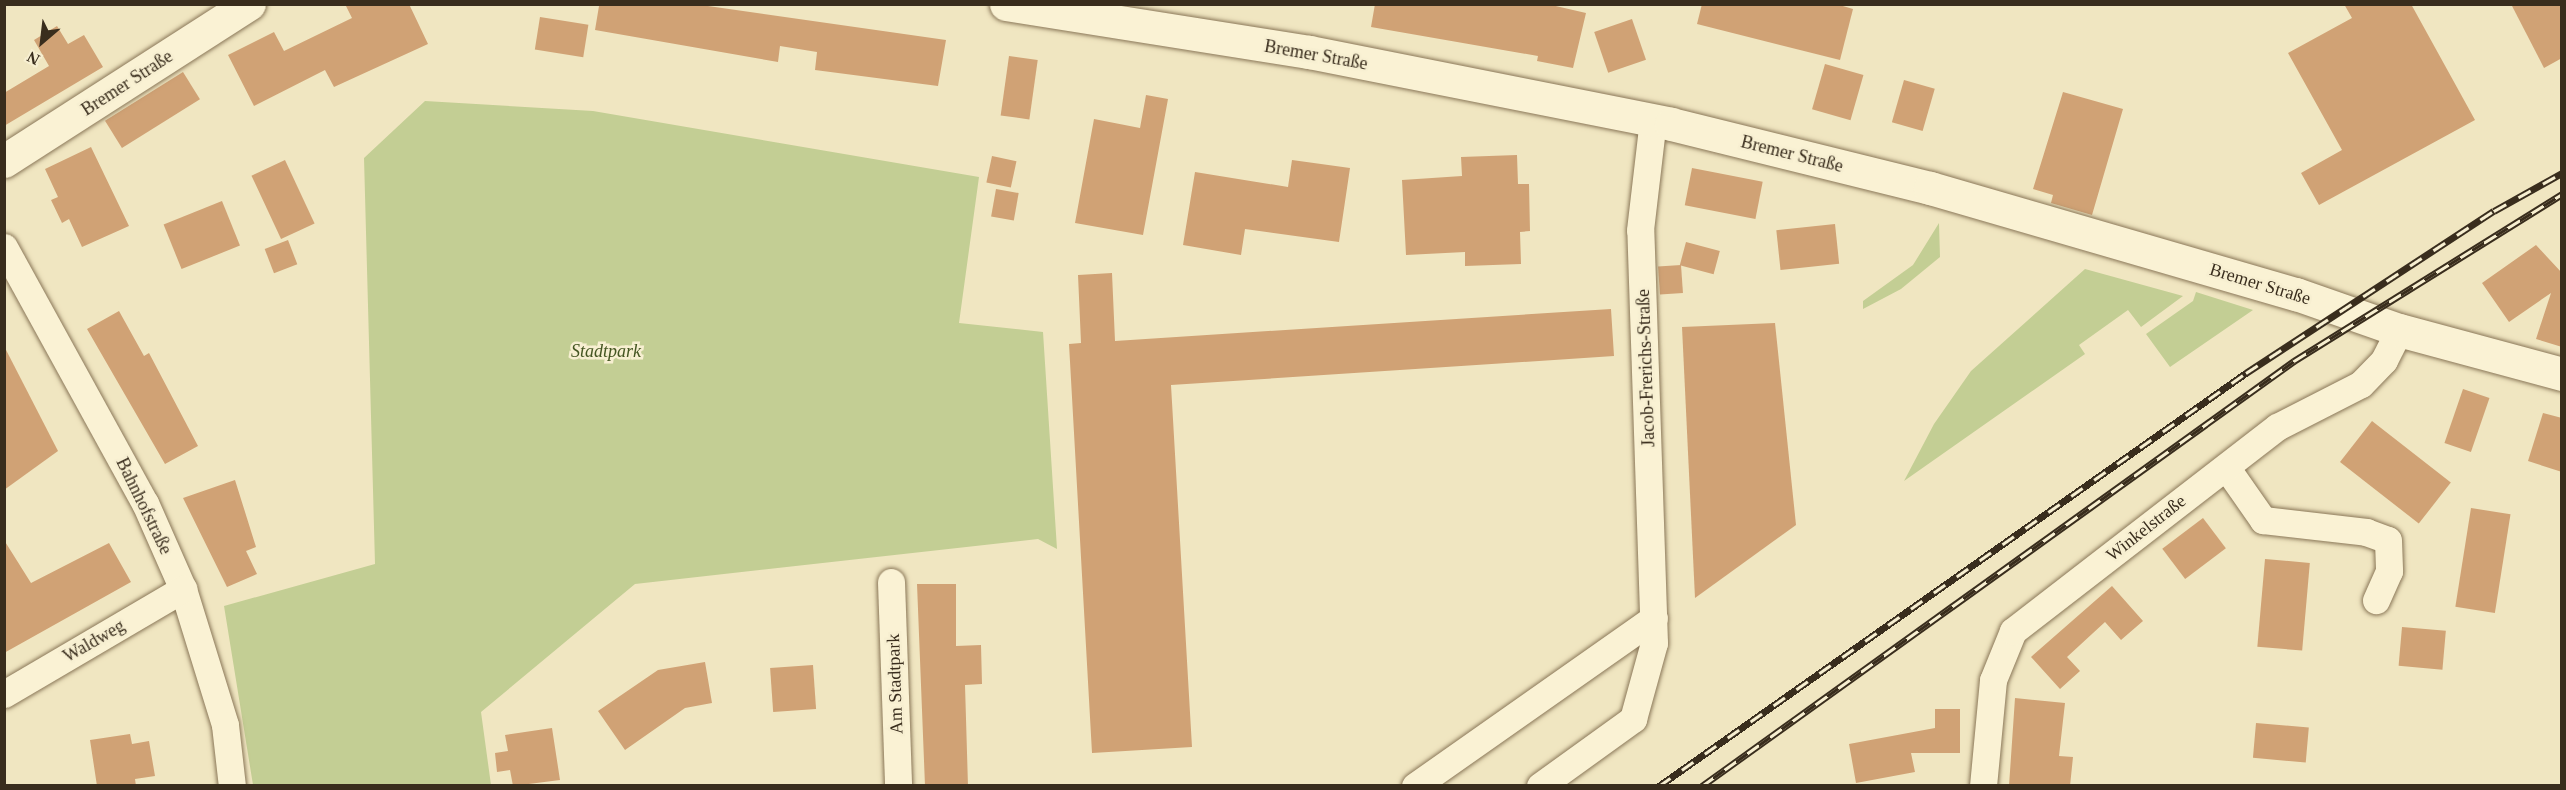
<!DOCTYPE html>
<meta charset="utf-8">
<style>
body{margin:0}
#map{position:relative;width:2566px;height:790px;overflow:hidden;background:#f0e6c1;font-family:"Times New Roman",serif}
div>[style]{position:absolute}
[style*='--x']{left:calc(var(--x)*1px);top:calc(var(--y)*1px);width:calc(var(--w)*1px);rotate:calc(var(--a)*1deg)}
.green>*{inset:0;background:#c3ce94}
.building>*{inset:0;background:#d0a275;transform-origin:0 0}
.roads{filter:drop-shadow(0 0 2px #8a7758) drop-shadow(0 0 2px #8a7758)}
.street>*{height:27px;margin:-13.5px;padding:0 13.5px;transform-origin:13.5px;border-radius:13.5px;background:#faf2d4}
.secondary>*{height:33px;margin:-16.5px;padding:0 16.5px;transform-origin:16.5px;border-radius:16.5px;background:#faf2d4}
.rail>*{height:7px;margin-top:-3.5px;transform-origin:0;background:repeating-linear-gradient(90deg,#f7efd1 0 14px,#392d1d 0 28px);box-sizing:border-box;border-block:2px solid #392d1d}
span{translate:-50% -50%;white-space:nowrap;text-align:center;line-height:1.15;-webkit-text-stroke:5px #f7efd1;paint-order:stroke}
.street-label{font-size:18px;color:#392d1d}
.park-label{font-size:18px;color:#455622;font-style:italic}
.frame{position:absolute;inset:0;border:6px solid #392d1d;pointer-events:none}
.north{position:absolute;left:12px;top:12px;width:60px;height:60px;-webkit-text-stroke:4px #f7efd1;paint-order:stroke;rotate:208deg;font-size:16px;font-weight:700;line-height:24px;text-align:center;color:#392d1d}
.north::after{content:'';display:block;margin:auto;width:21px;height:27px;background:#392d1d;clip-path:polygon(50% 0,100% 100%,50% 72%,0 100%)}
</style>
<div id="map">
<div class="green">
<div style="clip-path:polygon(425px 101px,593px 111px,979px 177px,959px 323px,1043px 332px,1057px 549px,1038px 539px,635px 584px,481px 712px,491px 785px,253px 785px,224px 606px,375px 564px,364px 158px)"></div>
<div style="clip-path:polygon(1939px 223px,1940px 257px,1901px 289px,1863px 309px,1863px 301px,1913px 265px)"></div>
<div style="clip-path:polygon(2085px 269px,2183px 296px,2141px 327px,2128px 310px,2079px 345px,2085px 354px,1904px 481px,1934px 424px,1971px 371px)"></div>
<div style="clip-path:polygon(2196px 292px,2253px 310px,2170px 367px,2146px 334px,2193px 301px)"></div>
</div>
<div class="building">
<div style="clip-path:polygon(345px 4px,409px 4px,428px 44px,334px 87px,325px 70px,254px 106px,228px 55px,274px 32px,284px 51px,352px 18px)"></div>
<div style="clip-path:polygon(611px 4px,694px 4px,946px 40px,938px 86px,815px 70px,817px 52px,780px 46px,778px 62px,595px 30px,599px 6px)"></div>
<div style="clip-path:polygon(1375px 4px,1547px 4px,1586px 13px,1573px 68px,1537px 61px,1538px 56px,1371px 27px)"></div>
<div style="clip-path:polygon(1702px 4px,1836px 4px,1853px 9px,1840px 60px,1697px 24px)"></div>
<div style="clip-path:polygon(2344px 4px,2411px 4px,2475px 120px,2319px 205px,2301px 173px,2342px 150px,2288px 53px,2352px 18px)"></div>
<div style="clip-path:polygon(2511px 4px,2562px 4px,2562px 58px,2544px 68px)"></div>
<div style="left:540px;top:17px;width:49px;height:33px;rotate:9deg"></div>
<div style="left:1632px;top:19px;width:43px;height:40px;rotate:71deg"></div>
<div style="clip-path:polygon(57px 26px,68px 44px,84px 35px,103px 67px,4px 126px,4px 93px,49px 66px,34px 40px)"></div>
<div style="left:1009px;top:56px;width:29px;height:60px;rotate:8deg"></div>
<div style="left:1825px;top:64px;width:40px;height:47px;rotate:16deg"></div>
<div style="left:183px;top:72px;width:32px;height:92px;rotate:58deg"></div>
<div style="left:1904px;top:80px;width:32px;height:44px;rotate:16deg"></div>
<div style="clip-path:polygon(2063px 92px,2123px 109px,2092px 215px,2051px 203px,2053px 195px,2033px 189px)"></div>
<div style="clip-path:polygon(1146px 95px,1168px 99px,1143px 235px,1075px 223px,1094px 119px,1140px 128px)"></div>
<div style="clip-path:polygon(91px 147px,129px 226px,82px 247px,69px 219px,62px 223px,51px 200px,58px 197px,45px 169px)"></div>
<div style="clip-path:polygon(1517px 155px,1518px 184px,1529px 184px,1530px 231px,1520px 232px,1521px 264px,1465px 266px,1465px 252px,1406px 255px,1402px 180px,1462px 176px,1461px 157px)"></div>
<div style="left:992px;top:156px;width:25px;height:27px;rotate:12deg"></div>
<div style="left:285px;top:160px;width:70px;height:37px;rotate:65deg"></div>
<div style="clip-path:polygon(1292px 160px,1350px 168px,1339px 242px,1245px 229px,1241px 255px,1183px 245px,1195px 172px,1288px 187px)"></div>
<div style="left:1692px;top:168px;width:72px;height:38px;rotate:11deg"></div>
<div style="left:996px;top:189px;width:23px;height:28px;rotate:10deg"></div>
<div style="left:222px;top:201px;width:48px;height:63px;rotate:68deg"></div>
<div style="left:1835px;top:224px;width:40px;height:59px;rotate:84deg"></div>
<div style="left:288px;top:240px;width:26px;height:25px;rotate:69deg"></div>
<div style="left:1686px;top:242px;width:35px;height:24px;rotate:15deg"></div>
<div style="clip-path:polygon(2536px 245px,2562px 273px,2562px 347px,2536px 339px,2551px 293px,2509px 322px,2482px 283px)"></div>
<div style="left:1681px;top:265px;width:28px;height:23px;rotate:86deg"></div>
<div style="clip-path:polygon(1112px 273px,1115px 341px,1611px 309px,1614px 356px,1171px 385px,1192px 747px,1092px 753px,1069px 344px,1081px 343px,1078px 275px)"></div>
<div style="clip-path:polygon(119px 311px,144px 356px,149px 353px,198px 446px,165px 464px,87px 329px)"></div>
<div style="clip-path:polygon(1775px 323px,1796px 525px,1695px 598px,1682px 327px)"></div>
<div style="clip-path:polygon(4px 346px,58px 451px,4px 490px)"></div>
<div style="left:2463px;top:389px;width:28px;height:57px;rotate:19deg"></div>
<div style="clip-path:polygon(2543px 413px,2562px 418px,2562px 472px,2528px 461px)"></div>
<div style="left:2372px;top:421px;width:100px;height:52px;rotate:38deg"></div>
<div style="clip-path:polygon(235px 480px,256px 547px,246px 551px,257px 574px,227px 587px,183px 498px)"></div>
<div style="left:2471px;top:508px;width:40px;height:100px;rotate:9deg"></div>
<div style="left:2203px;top:518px;width:38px;height:51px;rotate:53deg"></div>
<div style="clip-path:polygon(4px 540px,31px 583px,109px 543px,131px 582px,4px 653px)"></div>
<div style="left:2265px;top:559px;width:45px;height:88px;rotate:5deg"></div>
<div style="clip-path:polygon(917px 584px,956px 584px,956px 646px,981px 645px,982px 684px,965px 685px,968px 786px,925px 786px)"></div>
<div style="clip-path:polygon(2112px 586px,2143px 621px,2121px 640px,2105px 622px,2067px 657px,2080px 671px,2060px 689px,2031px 657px)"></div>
<div style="left:2402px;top:627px;width:44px;height:39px;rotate:5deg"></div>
<div style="clip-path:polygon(705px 662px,712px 703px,685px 708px,625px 750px,598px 711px,658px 670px)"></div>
<div style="left:813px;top:665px;width:44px;height:43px;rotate:86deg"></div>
<div style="clip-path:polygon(2015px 698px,2065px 703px,2059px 756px,2073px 757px,2070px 786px,2009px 786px)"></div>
<div style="clip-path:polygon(1935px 709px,1960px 709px,1960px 753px,1911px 753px,1915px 772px,1856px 783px,1849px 744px,1935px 728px)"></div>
<div style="left:2256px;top:723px;width:53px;height:35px;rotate:5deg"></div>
<div style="clip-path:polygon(552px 728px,560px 780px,513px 786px,510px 770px,497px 772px,495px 753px,508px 751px,505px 735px)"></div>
<div style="clip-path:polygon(130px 734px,132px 744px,149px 741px,155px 776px,135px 779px,136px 786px,97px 786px,90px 740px)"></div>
</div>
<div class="roads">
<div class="street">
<div style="--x:4;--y:247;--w:292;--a:61.2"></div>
<div style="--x:145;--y:503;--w:94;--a:66.2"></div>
<div style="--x:183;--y:589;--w:142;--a:72.8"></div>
<div style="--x:225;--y:725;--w:61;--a:83.5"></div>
<div style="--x:2226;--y:467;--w:65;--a:55.1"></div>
<div style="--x:2263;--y:520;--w:104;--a:6.6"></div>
<div style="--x:2366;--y:532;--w:23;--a:20"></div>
<div style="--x:2388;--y:540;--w:31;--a:88"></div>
<div style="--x:2389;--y:571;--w:32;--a:114"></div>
<div style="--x:891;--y:582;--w:204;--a:88"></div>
<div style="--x:4;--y:694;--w:208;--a:-30.4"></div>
<div style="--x:1415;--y:786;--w:292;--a:-35.1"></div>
<div style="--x:1540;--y:786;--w:115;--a:-35.8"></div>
<div style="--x:1633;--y:719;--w:79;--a:-74.6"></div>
<div style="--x:1654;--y:643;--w:413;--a:-91.9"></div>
<div style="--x:1640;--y:230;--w:111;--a:-83.3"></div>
<div style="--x:1983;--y:786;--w:106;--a:-84.6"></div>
<div style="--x:1993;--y:680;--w:53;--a:-67.8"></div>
<div style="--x:2013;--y:631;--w:334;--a:-37.7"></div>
<div style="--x:2277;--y:427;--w:94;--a:-27.1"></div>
<div style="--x:2361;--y:384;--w:33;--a:-46"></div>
<div style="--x:2384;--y:360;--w:34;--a:-63"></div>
</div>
<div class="secondary">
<div style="--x:1006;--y:4;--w:307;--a:9"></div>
<div style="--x:1309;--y:52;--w:369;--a:11.2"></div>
<div style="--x:1671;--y:124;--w:267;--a:13.9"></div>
<div style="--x:1930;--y:188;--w:381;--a:16.2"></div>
<div style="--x:2296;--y:294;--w:109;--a:19.3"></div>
<div style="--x:2399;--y:330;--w:169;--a:15.1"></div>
<div style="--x:4;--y:161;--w:291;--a:-32.7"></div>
</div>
</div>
<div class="rail">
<div style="--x:1659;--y:786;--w:718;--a:-35.13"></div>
<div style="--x:2246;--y:373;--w:296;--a:-33.2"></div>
<div style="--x:2494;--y:211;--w:78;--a:-29.2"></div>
<div style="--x:1702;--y:786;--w:729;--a:-35.67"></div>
<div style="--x:2294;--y:361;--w:316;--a:-31.9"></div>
</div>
<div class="street-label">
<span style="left:1316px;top:55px;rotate:10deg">Bremer Straße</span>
<span style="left:127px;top:83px;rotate:-33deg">Bremer Straße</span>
<span style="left:1792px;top:154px;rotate:14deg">Bremer Straße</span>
<span style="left:2260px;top:284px;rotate:17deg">Bremer Straße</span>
<span style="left:1646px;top:368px;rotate:-92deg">Jacob-Frerichs-Straße</span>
<span style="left:144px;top:506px;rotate:64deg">Bahnhofstraße</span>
<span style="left:2146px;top:528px;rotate:-38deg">Winkelstraße</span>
<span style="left:94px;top:641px;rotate:-30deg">Waldweg</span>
<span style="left:895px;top:684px;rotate:-92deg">Am Stadtpark</span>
</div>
<div class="park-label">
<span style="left:606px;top:351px">Stadtpark</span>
</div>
<div class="frame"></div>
<div class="north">N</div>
</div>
